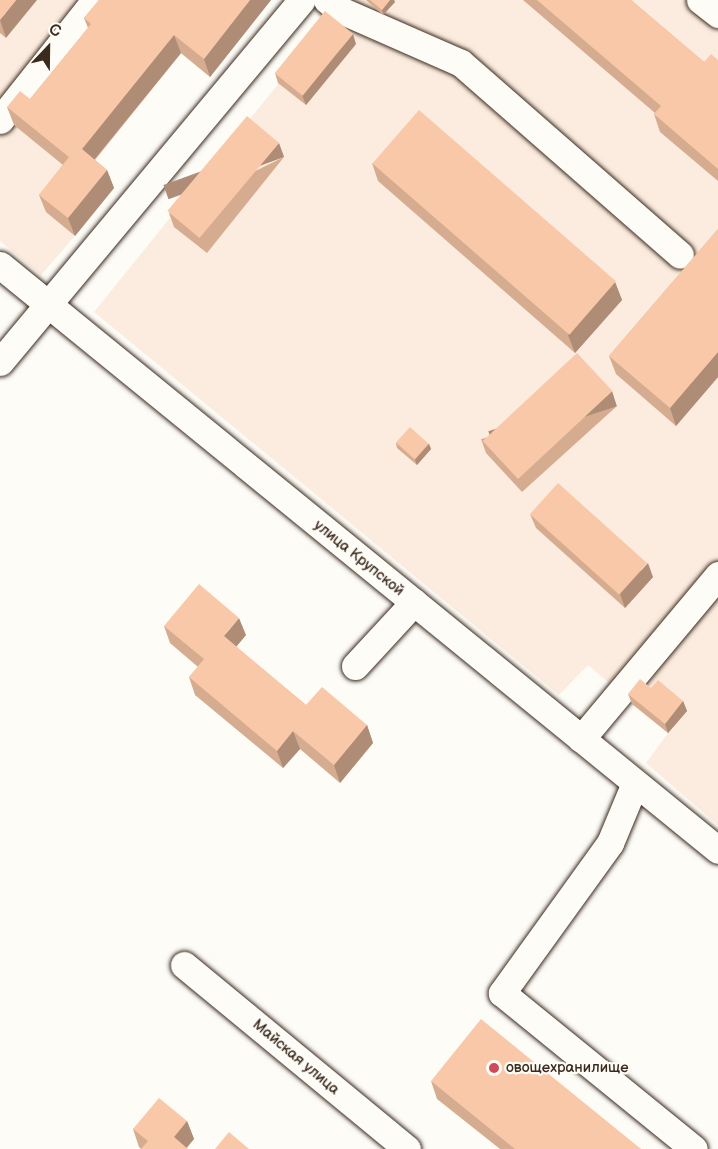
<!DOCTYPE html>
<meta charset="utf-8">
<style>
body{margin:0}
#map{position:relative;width:718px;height:1149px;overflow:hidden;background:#fdfcf7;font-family:"Balsamiq Sans",sans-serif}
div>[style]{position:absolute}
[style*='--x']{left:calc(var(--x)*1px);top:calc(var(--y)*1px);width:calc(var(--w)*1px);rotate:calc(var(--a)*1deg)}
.built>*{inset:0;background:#fcecdf}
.roads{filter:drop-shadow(0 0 2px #3b2a1e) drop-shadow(0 0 2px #3b2a1e)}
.minor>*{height:27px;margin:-13.5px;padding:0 13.5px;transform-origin:13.5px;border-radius:13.5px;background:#fdfcf7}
.wall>*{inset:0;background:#d6ac90}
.shaded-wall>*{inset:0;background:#ae8c76;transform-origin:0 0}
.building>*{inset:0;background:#f9c8a8;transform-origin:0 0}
.dots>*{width:16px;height:16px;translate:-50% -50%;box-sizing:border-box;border:3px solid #fdfcf7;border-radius:50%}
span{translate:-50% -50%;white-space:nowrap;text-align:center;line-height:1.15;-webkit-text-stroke:4.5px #fdfcf7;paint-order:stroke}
.street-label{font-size:15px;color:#3b2a1e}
.poi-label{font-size:15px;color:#3b2a1e}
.left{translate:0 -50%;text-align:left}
.north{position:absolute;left:18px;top:18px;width:60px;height:60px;-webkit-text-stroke:4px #fdfcf7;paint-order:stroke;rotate:22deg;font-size:16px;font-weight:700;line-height:24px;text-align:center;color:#3b2a1e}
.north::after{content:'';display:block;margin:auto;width:21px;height:27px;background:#3b2a1e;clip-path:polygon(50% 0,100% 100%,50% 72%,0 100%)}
</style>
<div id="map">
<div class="built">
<div style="clip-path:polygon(0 0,271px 0,210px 77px,181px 54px,89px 167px,75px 236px,41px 275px,0 241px)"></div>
<div style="clip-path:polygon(346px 0,718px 0,718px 825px,646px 763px,668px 733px,588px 665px,559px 695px,94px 312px)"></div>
</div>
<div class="roads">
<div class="minor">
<div style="--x:327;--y:0;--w:14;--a:39"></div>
<div style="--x:338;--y:9;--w:134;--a:23.7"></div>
<div style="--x:461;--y:63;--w:291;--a:41.2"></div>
<div style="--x:700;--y:0;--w:23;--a:38"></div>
<div style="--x:0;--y:120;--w:153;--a:-51.6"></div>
<div style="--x:0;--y:265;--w:926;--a:39.17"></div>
<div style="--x:0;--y:362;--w:471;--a:-50.2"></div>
<div style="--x:355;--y:666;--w:87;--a:-47.3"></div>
<div style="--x:581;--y:739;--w:214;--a:-50.1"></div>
<div style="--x:635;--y:783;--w:65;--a:112.6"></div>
<div style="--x:610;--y:843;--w:185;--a:125.8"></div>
<div style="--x:502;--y:993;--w:247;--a:39.1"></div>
<div style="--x:184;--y:965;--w:289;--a:39.5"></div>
</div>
</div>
<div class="wall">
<div style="clip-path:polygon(0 0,6px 38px,0 33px)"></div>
<div style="clip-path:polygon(99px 0,271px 0,210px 77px,181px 53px,95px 160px,107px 170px,114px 188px,75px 236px,46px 212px,39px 195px,63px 165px,14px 125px,7px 107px,30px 99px,88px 28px,84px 18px)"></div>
<div style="clip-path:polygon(366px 0,394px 0,395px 2px,383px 15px)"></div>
<div style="clip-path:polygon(523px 0,631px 0,704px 62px,718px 60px,718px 181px,660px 132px,654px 114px,655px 113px)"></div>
<div style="clip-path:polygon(356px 44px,306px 105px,278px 83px,275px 73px)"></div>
<div style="clip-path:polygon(284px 157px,207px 253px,174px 227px,169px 213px)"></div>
<div style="clip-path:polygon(372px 163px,615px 282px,622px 300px,575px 353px,378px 181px)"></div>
<div style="clip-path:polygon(718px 229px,718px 377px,676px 426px,616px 374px,609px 356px)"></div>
<div style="clip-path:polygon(617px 406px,522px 492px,486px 453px,481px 439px)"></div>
<div style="clip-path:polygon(396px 443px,429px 444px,431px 449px,417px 465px,397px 448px)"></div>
<div style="clip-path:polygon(530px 514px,653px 577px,625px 608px,536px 528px)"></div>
<div style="clip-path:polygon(164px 626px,246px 635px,236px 647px,306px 705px,367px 725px,373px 743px,340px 783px,300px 749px,283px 768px,195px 695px,189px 677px,198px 667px,170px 643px)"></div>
<div style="clip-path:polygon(651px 688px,683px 701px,687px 711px,668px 733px,632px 704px,628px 694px)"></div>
<div style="clip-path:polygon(431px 1081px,641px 1149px,500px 1149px,437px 1099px)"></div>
<div style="clip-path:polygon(187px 1121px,194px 1139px,187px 1148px,141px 1149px,139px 1147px,133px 1129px)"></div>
</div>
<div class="shaded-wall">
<div style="clip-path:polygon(16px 0,37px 0,6px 38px,0 20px)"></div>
<div style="clip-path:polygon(250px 0,271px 0,210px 77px,204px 59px)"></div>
<div style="clip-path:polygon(390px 0,394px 0,395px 2px,383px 15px,382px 10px)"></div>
<div style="clip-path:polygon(353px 34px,356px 44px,306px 105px,302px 95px)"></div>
<div style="clip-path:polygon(174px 35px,181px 53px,88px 167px,82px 149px)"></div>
<div style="left:279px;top:143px;width:15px;height:123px;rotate:70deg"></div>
<div style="clip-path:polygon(107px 170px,114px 188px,75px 236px,68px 218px)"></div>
<div style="clip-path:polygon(615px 282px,622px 300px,575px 353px,568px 335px)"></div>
<div style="clip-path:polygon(718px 352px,718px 377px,676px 426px,670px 408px)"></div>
<div style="left:612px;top:391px;width:16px;height:130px;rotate:72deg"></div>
<div style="clip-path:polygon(429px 444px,431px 449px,417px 465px,415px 460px)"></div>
<div style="clip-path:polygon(648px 563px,653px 577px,625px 608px,620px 594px)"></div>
<div style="clip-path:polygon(239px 618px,246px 635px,230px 654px,224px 636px)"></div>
<div style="clip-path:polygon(683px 701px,687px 711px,668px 733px,665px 724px)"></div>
<div style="clip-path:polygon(367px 725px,373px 743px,340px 783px,334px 765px)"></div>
<div style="clip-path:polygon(293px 731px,300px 749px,283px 768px,277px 751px)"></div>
<div style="clip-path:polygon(187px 1121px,194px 1139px,185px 1149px,174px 1137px)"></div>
</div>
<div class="building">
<div style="clip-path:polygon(0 0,16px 0,0 20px)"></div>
<div style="clip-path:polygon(99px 0,250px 0,204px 59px,174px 35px,82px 149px,107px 170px,68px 218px,39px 195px,69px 157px,7px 107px,20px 91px,30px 99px,91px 24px,84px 18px)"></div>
<div style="clip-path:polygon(370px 0,390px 0,382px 10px)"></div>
<div style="clip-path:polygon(537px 0,631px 0,704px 62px,711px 54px,718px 60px,718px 169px,654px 114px,661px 106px)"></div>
<div style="left:325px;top:11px;width:36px;height:80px;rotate:39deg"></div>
<div style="left:419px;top:110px;width:261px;height:71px;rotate:41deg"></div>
<div style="left:247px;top:116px;width:42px;height:124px;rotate:40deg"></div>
<div style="clip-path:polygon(718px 229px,718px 352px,670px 408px,609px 356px)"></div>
<div style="left:577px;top:353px;width:52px;height:129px;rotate:47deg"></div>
<div style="left:410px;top:427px;width:25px;height:21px;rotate:42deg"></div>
<div style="left:558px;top:483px;width:120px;height:42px;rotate:42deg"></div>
<div style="clip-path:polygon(199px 584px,239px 618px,224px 636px,306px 705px,322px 687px,367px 725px,334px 765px,293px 731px,277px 751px,189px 677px,204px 659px,164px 626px)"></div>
<div style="clip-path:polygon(640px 679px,651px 688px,658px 680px,683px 701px,665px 724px,628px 694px)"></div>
<div style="clip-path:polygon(481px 1019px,641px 1149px,515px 1149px,431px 1081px)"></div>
<div style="clip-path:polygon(159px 1098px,187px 1121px,174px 1137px,188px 1149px,141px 1149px,148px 1141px,133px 1129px)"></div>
<div style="clip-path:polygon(229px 1132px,249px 1149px,215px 1149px)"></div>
</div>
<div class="dots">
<div style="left:494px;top:1068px;background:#d1495b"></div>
</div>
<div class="street-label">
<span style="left:359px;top:558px;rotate:39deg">улица Крупской</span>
<span style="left:296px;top:1057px;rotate:40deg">Майская улица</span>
</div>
<div class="poi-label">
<span class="left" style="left:506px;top:1068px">овощехранилище</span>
</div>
<div class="north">С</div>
</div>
